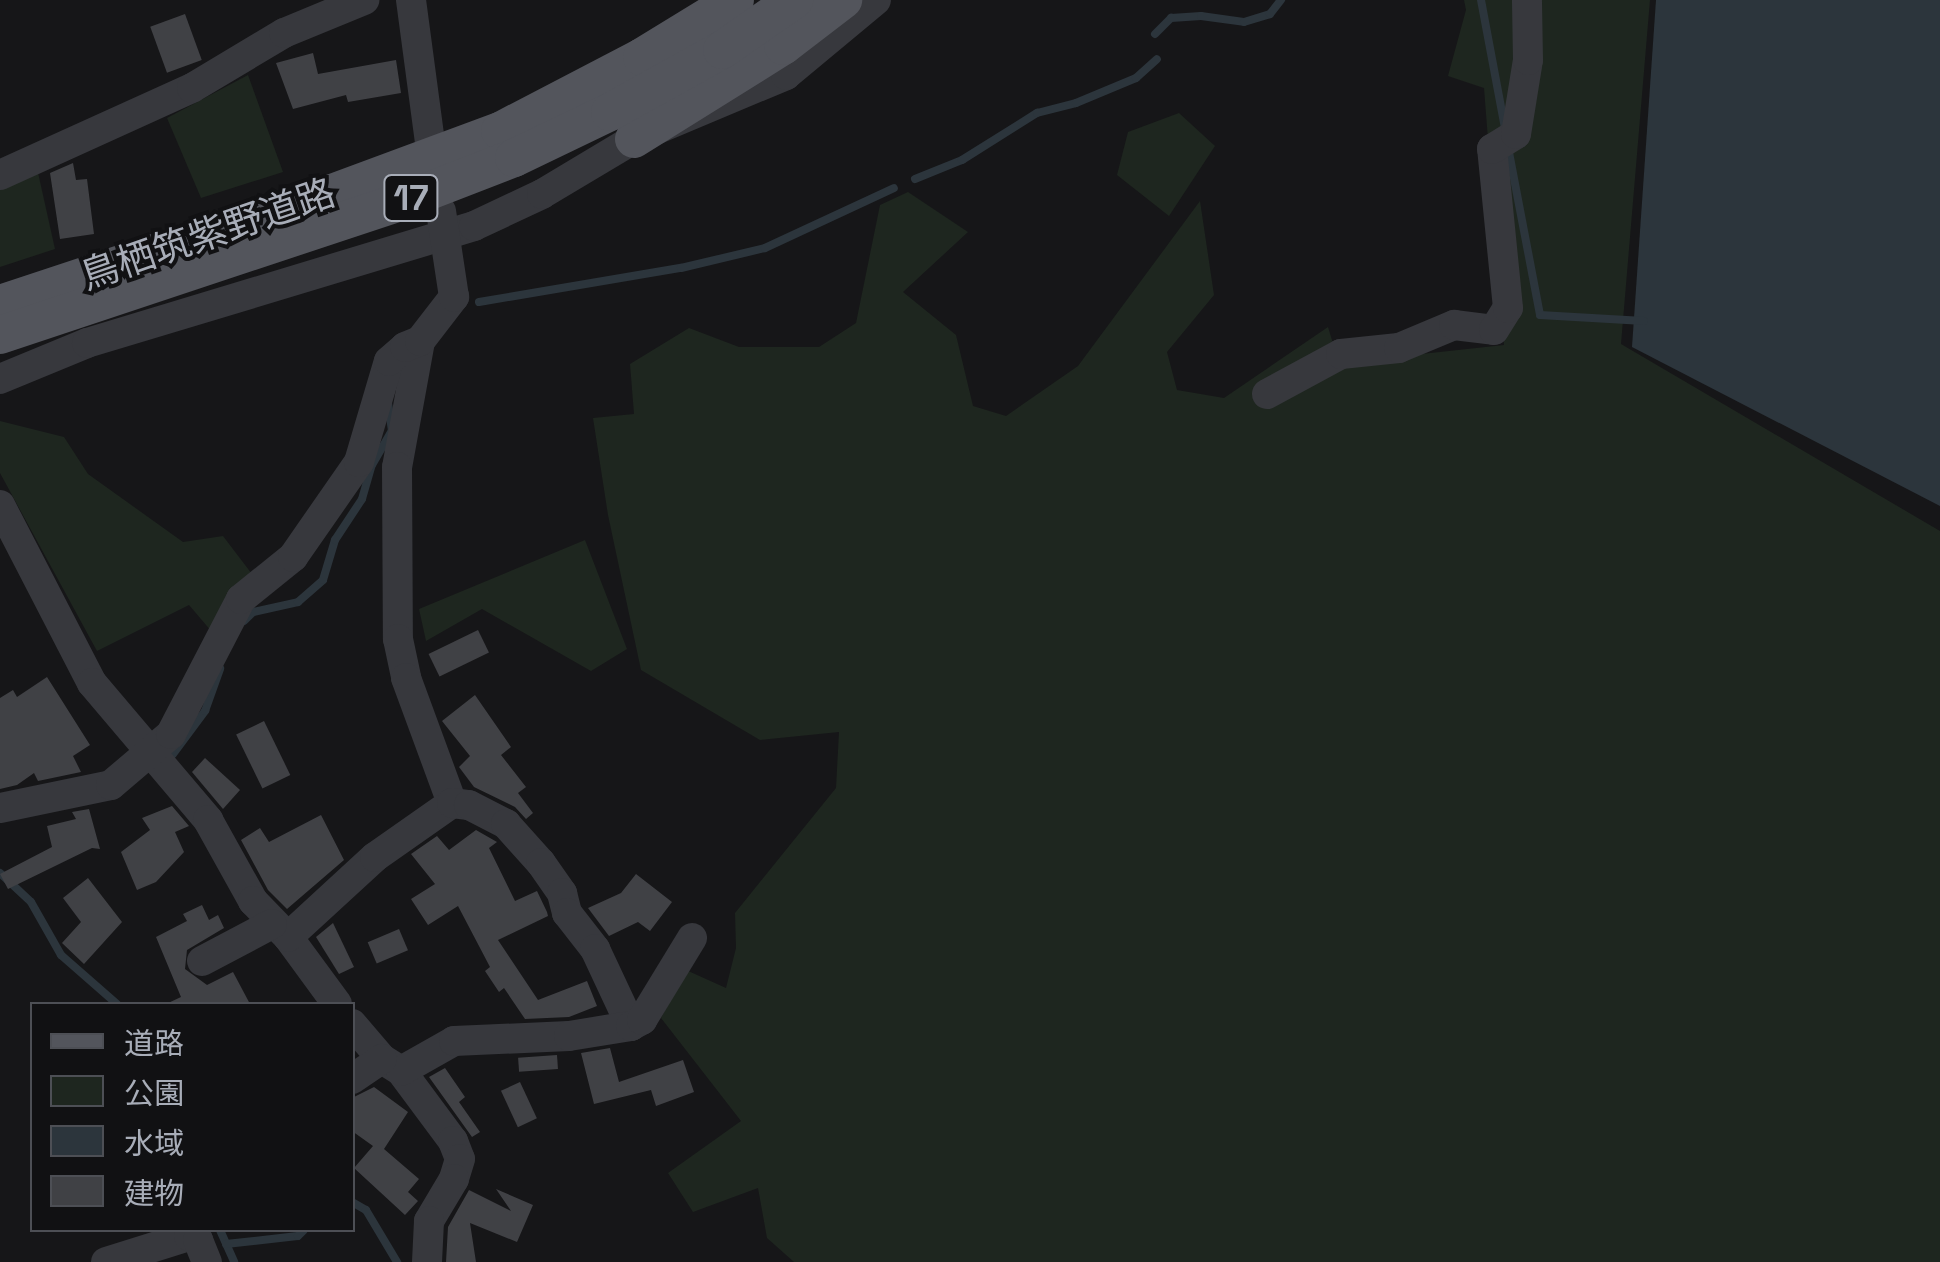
<!DOCTYPE html>
<meta charset="utf-8">
<style>
body{margin:0}
#map{position:relative;width:1940px;height:1262px;overflow:hidden;background:#161618;font-family:"Space Grotesk","Noto Sans JP",sans-serif}
div>[style]{position:absolute}
[style*='--x']{left:calc(var(--x)*1px);top:calc(var(--y)*1px);width:calc(var(--w)*1px);rotate:calc(var(--a)*1deg)}
.green>*{inset:0;background:#1e261f}
.water>*{inset:0;background:#2c353c}
.stream>*{height:8px;margin:-4px;padding:0 4px;transform-origin:4px;border-radius:4px;background:#2c353c}
.building>*{inset:0;background:#404145;transform-origin:0 0}
.minor>*{height:30px;margin:-15px;padding:0 15px;transform-origin:15px;border-radius:15px;background:#37383d}
.major>*{height:38px;margin:-19px;padding:0 19px;transform-origin:19px;border-radius:19px;background:#53555c}
span{translate:-50% -50%;white-space:nowrap;text-align:center;line-height:1.15;-webkit-text-stroke:8px #111113;paint-order:stroke}
.shield-label span{padding:2px 8px;background:#111113;border:2px solid;border-radius:8px;-webkit-text-stroke-width:0}
.shield-label{font-size:35px;color:#a8adb8;font-weight:700}
.street-label{font-size:38px;color:#a8adb8}
.legend{position:absolute;left:30px;top:1002px;width:325px;height:230px;box-sizing:border-box;background:#111113;border:2px solid #4d4f55;margin:0;padding:12px 18px;list-style:none;font-size:30px;color:#a8adb8}
.legend li{display:flex;align-items:center;gap:20px;height:50px}
.legend b{width:50px;border:2px solid #4d4f55}
</style>
<div id="map">
<div class="green">
<div style="clip-path:polygon(1464px 0,1650px 0,1621px 344px,1940px 531px,1940px 1262px,794px 1262px,767px 1238px,758px 1188px,693px 1212px,668px 1173px,741px 1121px,661px 1018px,686px 970px,726px 988px,736px 948px,735px 913px,836px 788px,839px 732px,760px 740px,641px 670px,608px 515px,593px 418px,634px 414px,630px 364px,689px 328px,739px 347px,819px 347px,856px 323px,880px 205px,908px 192px,968px 232px,903px 292px,956px 335px,973px 406px,1006px 416px,1078px 366px,1200px 201px,1214px 295px,1167px 352px,1177px 390px,1224px 398px,1328px 327px,1339px 363px,1504px 345px,1484px 88px,1448px 76px,1466px 10px)"></div>
<div style="clip-path:polygon(248px 75px,283px 172px,201px 198px,167px 118px)"></div>
<div style="clip-path:polygon(1179px 113px,1215px 146px,1169px 216px,1117px 175px,1128px 132px)"></div>
<div style="clip-path:polygon(37px 168px,55px 249px,0 267px,0 186px)"></div>
<div style="clip-path:polygon(0 421px,64px 437px,88px 474px,183px 542px,223px 536px,255px 578px,212px 632px,189px 605px,97px 651px,0 473px)"></div>
<div style="clip-path:polygon(585px 540px,627px 649px,591px 671px,482px 609px,426px 641px,419px 609px)"></div>
</div>
<div class="water">
<div style="clip-path:polygon(1656px 0,1940px 0,1940px 506px,1632px 347px)"></div>
</div>
<div class="stream">
<div style="--x:1481;--y:0;--w:130;--a:79.4"></div>
<div style="--x:1155;--y:34;--w:23;--a:-45"></div>
<div style="--x:1171;--y:18;--w:30;--a:-4"></div>
<div style="--x:1201;--y:16;--w:43;--a:7.9"></div>
<div style="--x:1244;--y:22;--w:27;--a:-17"></div>
<div style="--x:1270;--y:14;--w:18;--a:-52"></div>
<div style="--x:1508;--y:147;--w:171;--a:79.2"></div>
<div style="--x:1540;--y:315;--w:104;--a:3.3"></div>
<div style="--x:915;--y:179;--w:51;--a:-22"></div>
<div style="--x:962;--y:160;--w:89;--a:-32.1"></div>
<div style="--x:1037;--y:113;--w:40;--a:-14.4"></div>
<div style="--x:1076;--y:103;--w:65;--a:-22.6"></div>
<div style="--x:1136;--y:78;--w:28;--a:-42"></div>
<div style="--x:479;--y:302;--w:205;--a:-9.6"></div>
<div style="--x:681;--y:268;--w:86;--a:-13.4"></div>
<div style="--x:765;--y:248;--w:142;--a:-24.9"></div>
<div style="--x:244;--y:621;--w:13;--a:-45"></div>
<div style="--x:253;--y:612;--w:46;--a:-12.5"></div>
<div style="--x:298;--y:602;--w:33;--a:-41"></div>
<div style="--x:323;--y:580;--w:42;--a:-73.3"></div>
<div style="--x:335;--y:540;--w:49;--a:-56.6"></div>
<div style="--x:362;--y:499;--w:35;--a:-74"></div>
<div style="--x:372;--y:465;--w:39;--a:-60"></div>
<div style="--x:392;--y:431;--w:28;--a:-98"></div>
<div style="--x:173;--y:754;--w:54;--a:-53.3"></div>
<div style="--x:205;--y:711;--w:45;--a:-70.3"></div>
<div style="--x:0;--y:873;--w:42;--a:43.1"></div>
<div style="--x:31;--y:902;--w:61;--a:60.5"></div>
<div style="--x:61;--y:955;--w:74;--a:41.2"></div>
<div style="--x:352;--y:1202;--w:16;--a:30"></div>
<div style="--x:366;--y:1210;--w:61;--a:59.2"></div>
<div style="--x:220;--y:1230;--w:35;--a:66"></div>
<div style="--x:226;--y:1244;--w:72;--a:-6.3"></div>
<div style="--x:298;--y:1236;--w:8;--a:-45"></div>
</div>
<div class="building">
<div style="left:185px;top:14px;width:49px;height:37px;rotate:70deg"></div>
<div style="clip-path:polygon(313px 53px,318px 74px,396px 60px,401px 93px,348px 102px,346px 95px,293px 109px,276px 63px)"></div>
<div style="clip-path:polygon(73px 163px,76px 180px,87px 179px,94px 234px,60px 239px,50px 173px)"></div>
<div style="left:478px;top:630px;width:25px;height:55px;rotate:64deg"></div>
<div style="clip-path:polygon(47px 677px,90px 745px,73px 756px,81px 772px,38px 781px,34px 773px,17px 785px,0 789px,0 698px,13px 690px,17px 697px)"></div>
<div style="clip-path:polygon(475px 695px,511px 747px,501px 755px,526px 787px,518px 793px,533px 813px,526px 819px,515px 807px,474px 787px,459px 767px,470px 756px,442px 721px)"></div>
<div style="left:264px;top:721px;width:60px;height:31px;rotate:64deg"></div>
<div style="clip-path:polygon(205px 758px,240px 790px,223px 809px,192px 772px)"></div>
<div style="clip-path:polygon(172px 806px,189px 826px,175px 832px,184px 852px,156px 882px,137px 890px,121px 852px,150px 830px,142px 818px)"></div>
<div style="clip-path:polygon(89px 809px,100px 849px,92px 848px,8px 889px,0 874px,52px 847px,47px 826px,76px 819px,72px 812px)"></div>
<div style="clip-path:polygon(321px 815px,344px 860px,287px 909px,268px 890px,241px 840px,260px 828px,269px 842px)"></div>
<div style="clip-path:polygon(476px 830px,497px 842px,489px 848px,515px 901px,537px 891px,547px 912px,548px 916px,498px 940px,538px 1000px,587px 981px,597px 1006px,569px 1017px,525px 1019px,504px 988px,499px 992px,485px 971px,490px 967px,458px 906px,428px 925px,411px 899px,435px 884px,411px 854px,437px 836px,449px 850px)"></div>
<div style="clip-path:polygon(636px 874px,672px 902px,650px 931px,638px 922px,609px 936px,588px 908px,621px 893px)"></div>
<div style="clip-path:polygon(88px 878px,122px 922px,84px 964px,62px 943px,81px 922px,63px 898px)"></div>
<div style="clip-path:polygon(202px 905px,209px 920px,218px 915px,224px 928px,187px 950px,185px 969px,207px 985px,233px 972px,250px 1004px,166px 1004px,181px 997px,156px 937px,187px 921px,183px 914px)"></div>
<div style="clip-path:polygon(333px 923px,354px 967px,339px 974px,316px 937px)"></div>
<div style="left:399px;top:929px;width:23px;height:34px;rotate:67deg"></div>
<div style="clip-path:polygon(610px 1048px,619px 1082px,683px 1060px,694px 1092px,656px 1106px,651px 1090px,594px 1104px,581px 1053px)"></div>
<div style="left:557px;top:1055px;width:14px;height:39px;rotate:86deg"></div>
<div style="clip-path:polygon(445px 1068px,465px 1097px,459px 1102px,480px 1132px,472px 1137px,429px 1077px)"></div>
<div style="left:520px;top:1082px;width:40px;height:21px;rotate:65deg"></div>
<div style="clip-path:polygon(374px 1087px,408px 1112px,384px 1149px,419px 1179px,408px 1192px,418px 1201px,405px 1215px,354px 1168px,373px 1146px,352px 1131px,352px 1098px)"></div>
<div style="clip-path:polygon(496px 1189px,533px 1205px,517px 1242px,470px 1223px,476px 1262px,446px 1262px,448px 1227px,469px 1190px,511px 1211px)"></div>
</div>
<div class="minor">
<div style="--x:411;--y:0;--w:143;--a:82.4"></div>
<div style="--x:0;--y:175;--w:211;--a:-24.4"></div>
<div style="--x:192;--y:88;--w:107;--a:-30.9"></div>
<div style="--x:284;--y:33;--w:87;--a:-22.4"></div>
<div style="--x:420;--y:341;--w:128;--a:100.3"></div>
<div style="--x:397;--y:467;--w:172;--a:89.7"></div>
<div style="--x:398;--y:639;--w:40;--a:78"></div>
<div style="--x:406;--y:678;--w:133;--a:69.8"></div>
<div style="--x:0;--y:379;--w:94;--a:-22.5"></div>
<div style="--x:87;--y:343;--w:404;--a:-16.8"></div>
<div style="--x:474;--y:226;--w:75;--a:-25.2"></div>
<div style="--x:542;--y:194;--w:107;--a:-30.9"></div>
<div style="--x:634;--y:139;--w:165;--a:-22.8"></div>
<div style="--x:786;--y:75;--w:117;--a:-39.8"></div>
<div style="--x:1267;--y:394;--w:84;--a:-28.4"></div>
<div style="--x:1341;--y:354;--w:58;--a:-5.9"></div>
<div style="--x:1399;--y:348;--w:60;--a:-22.7"></div>
<div style="--x:1454;--y:325;--w:40;--a:7.1"></div>
<div style="--x:1494;--y:330;--w:26;--a:-58"></div>
<div style="--x:1508;--y:308;--w:160;--a:-95.7"></div>
<div style="--x:1492;--y:149;--w:28;--a:-32"></div>
<div style="--x:1516;--y:134;--w:75;--a:-80.8"></div>
<div style="--x:1528;--y:60;--w:60;--a:-91"></div>
<div style="--x:0;--y:505;--w:200;--a:62.7"></div>
<div style="--x:92;--y:683;--w:180;--a:49.7"></div>
<div style="--x:208;--y:820;--w:93;--a:60.9"></div>
<div style="--x:253;--y:901;--w:50;--a:45.8"></div>
<div style="--x:288;--y:937;--w:83;--a:53.8"></div>
<div style="--x:0;--y:808;--w:113;--a:-11.7"></div>
<div style="--x:111;--y:785;--w:79;--a:-40.4"></div>
<div style="--x:171;--y:734;--w:152;--a:-62.6"></div>
<div style="--x:241;--y:599;--w:67;--a:-38.9"></div>
<div style="--x:293;--y:557;--w:116;--a:-55.2"></div>
<div style="--x:359;--y:462;--w:105;--a:-73.5"></div>
<div style="--x:389;--y:361;--w:21;--a:-41"></div>
<div style="--x:405;--y:347;--w:16;--a:-22"></div>
<div style="--x:420;--y:341;--w:56;--a:-52.3"></div>
<div style="--x:454;--y:297;--w:87;--a:-98.6"></div>
<div style="--x:288;--y:937;--w:118;--a:-42.6"></div>
<div style="--x:375;--y:857;--w:94;--a:-35"></div>
<div style="--x:452;--y:803;--w:17;--a:7"></div>
<div style="--x:469;--y:805;--w:42;--a:27.2"></div>
<div style="--x:506;--y:824;--w:52;--a:48.1"></div>
<div style="--x:541;--y:863;--w:37;--a:55"></div>
<div style="--x:562;--y:893;--w:21;--a:76"></div>
<div style="--x:567;--y:913;--w:46;--a:52.1"></div>
<div style="--x:595;--y:949;--w:85;--a:64.9"></div>
<div style="--x:202;--y:961;--w:79;--a:-27.9"></div>
<div style="--x:352;--y:1024;--w:46;--a:49.4"></div>
<div style="--x:382;--y:1059;--w:22;--a:32"></div>
<div style="--x:401;--y:1071;--w:87;--a:53.4"></div>
<div style="--x:453;--y:1141;--w:19;--a:69"></div>
<div style="--x:460;--y:1159;--w:21;--a:107"></div>
<div style="--x:454;--y:1179;--w:49;--a:120.8"></div>
<div style="--x:429;--y:1221;--w:41;--a:92.8"></div>
<div style="--x:401;--y:1071;--w:61;--a:-29.5"></div>
<div style="--x:454;--y:1041;--w:115;--a:-2.5"></div>
<div style="--x:569;--y:1036;--w:63;--a:-9.2"></div>
<div style="--x:631;--y:1026;--w:13;--a:-29"></div>
<div style="--x:642;--y:1020;--w:96;--a:-58.6"></div>
<div style="--x:352;--y:1079;--w:36;--a:-34"></div>
<div style="--x:106;--y:1262;--w:87;--a:-17.4"></div>
<div style="--x:189;--y:1236;--w:10;--a:24"></div>
<div style="--x:198;--y:1240;--w:24;--a:68"></div>
</div>
<div class="major">
<div style="--x:634;--y:139;--w:176;--a:-32"></div>
<div style="--x:783;--y:46;--w:76;--a:-37.5"></div>
<div style="--x:0;--y:304;--w:321;--a:-18.3"></div>
<div style="--x:305;--y:203;--w:208;--a:-20.3"></div>
<div style="--x:500;--y:131;--w:160;--a:-27.5"></div>
<div style="--x:642;--y:57;--w:109;--a:-31.5"></div>
<div style="--x:0;--y:335;--w:425;--a:-18.4"></div>
<div style="--x:403;--y:201;--w:119;--a:-21.2"></div>
<div style="--x:514;--y:158;--w:106;--a:-25.6"></div>
<div style="--x:610;--y:112;--w:128;--a:-29"></div>
<div style="--x:722;--y:50;--w:88;--a:-34.8"></div>
</div>
<div class="shield-label">
<span style="left:411px;top:198px">17</span>
</div>
<div class="street-label">
<span style="left:208px;top:235px;rotate:-19deg">鳥栖筑紫野道路</span>
</div>
<ul class="legend">
<li><b style="height:12px;background:#53555c"></b>道路</li>
<li><b style="height:28px;background:#1e261f"></b>公園</li>
<li><b style="height:28px;background:#2c353c"></b>水域</li>
<li><b style="height:28px;background:#404145"></b>建物</li>
</ul>
</div>
